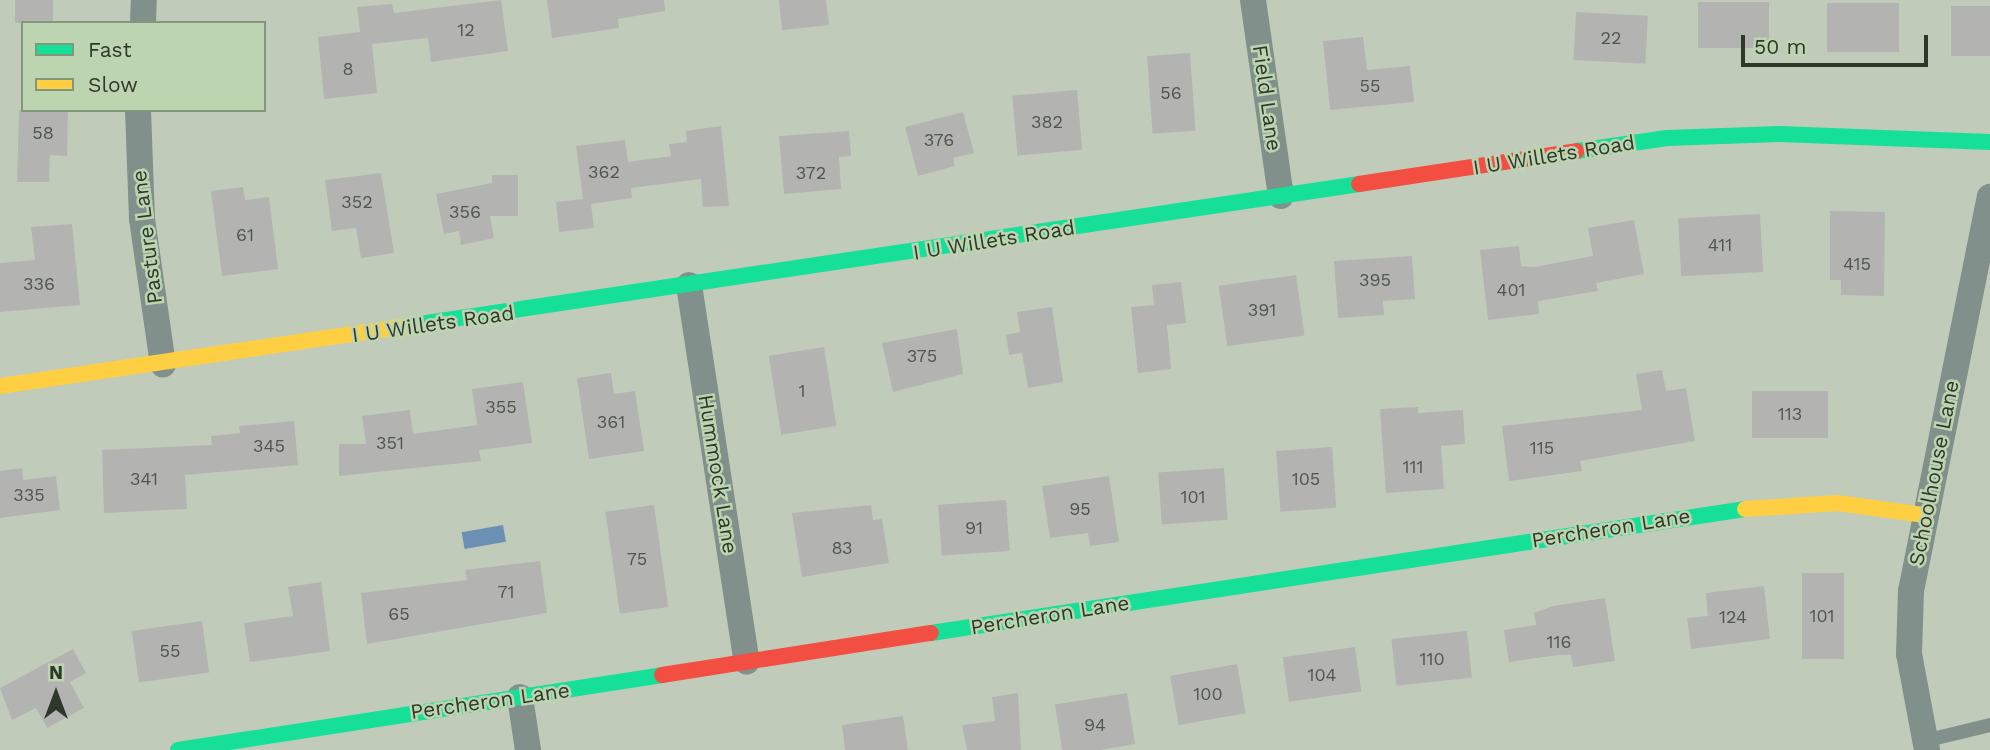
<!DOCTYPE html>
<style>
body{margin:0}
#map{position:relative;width:1990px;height:750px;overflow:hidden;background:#c0ccb9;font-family:"Work Sans",sans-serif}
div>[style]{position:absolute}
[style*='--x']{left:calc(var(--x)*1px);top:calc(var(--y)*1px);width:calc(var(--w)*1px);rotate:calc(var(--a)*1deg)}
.water>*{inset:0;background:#6c90b3;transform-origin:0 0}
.building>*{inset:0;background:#b3b4b2;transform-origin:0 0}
.lane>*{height:14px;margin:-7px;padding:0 7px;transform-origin:7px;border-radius:7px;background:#82908b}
.street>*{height:26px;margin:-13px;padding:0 13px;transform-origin:13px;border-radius:13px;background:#82908b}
.fast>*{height:16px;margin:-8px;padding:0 8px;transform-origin:8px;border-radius:8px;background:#16e098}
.slow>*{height:16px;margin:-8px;padding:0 8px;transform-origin:8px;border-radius:8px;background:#ffcf43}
.jam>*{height:16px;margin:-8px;padding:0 8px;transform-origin:8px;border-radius:8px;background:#f24e42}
span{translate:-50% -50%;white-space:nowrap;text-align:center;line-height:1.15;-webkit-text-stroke:5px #bdd4b1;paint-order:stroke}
.number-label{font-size:18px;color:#50574c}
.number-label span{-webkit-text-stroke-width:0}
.street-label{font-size:21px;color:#2f382a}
.legend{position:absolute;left:21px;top:21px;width:245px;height:91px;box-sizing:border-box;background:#bdd4b1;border:2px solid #84967b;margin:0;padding:9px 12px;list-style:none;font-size:21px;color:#2f382a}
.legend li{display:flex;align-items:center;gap:14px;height:35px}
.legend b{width:35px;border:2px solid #84967b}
.north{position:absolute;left:21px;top:659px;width:70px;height:70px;-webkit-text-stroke:5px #bdd4b1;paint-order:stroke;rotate:0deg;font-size:19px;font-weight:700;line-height:28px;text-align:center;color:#2f382a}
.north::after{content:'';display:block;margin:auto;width:24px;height:32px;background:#2f382a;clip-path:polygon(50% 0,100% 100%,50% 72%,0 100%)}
.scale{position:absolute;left:1741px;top:35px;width:187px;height:32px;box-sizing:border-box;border:4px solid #2f382a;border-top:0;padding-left:9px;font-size:21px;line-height:24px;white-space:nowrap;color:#2f382a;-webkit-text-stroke:5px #bdd4b1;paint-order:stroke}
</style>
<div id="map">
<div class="water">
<div style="left:503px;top:525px;width:17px;height:42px;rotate:80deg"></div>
</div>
<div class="building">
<div style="left:15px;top:0;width:38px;height:23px"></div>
<div style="clip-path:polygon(501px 0,508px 51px,431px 62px,428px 38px,372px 44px,377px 93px,324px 99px,318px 37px,360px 32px,357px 7px,392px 4px,394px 13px)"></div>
<div style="clip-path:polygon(547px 0,664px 0,665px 11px,618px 19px,619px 28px,552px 38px)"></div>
<div style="clip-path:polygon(779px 0,826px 0,829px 25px,782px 30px)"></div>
<div style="left:1698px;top:2px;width:71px;height:46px"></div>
<div style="left:1827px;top:3px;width:72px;height:49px"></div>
<div style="left:1951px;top:6px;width:39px;height:50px"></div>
<div style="left:1576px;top:12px;width:72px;height:48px;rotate:3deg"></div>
<div style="clip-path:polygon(1363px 37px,1367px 70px,1410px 66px,1414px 102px,1330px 110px,1323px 41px)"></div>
<div style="left:1190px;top:53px;width:78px;height:43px;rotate:86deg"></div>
<div style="left:1077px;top:90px;width:60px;height:65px;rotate:85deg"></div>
<div style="clip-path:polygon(19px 110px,68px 110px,67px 156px,50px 155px,49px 182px,17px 182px)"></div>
<div style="clip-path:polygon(963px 112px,974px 153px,953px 158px,955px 166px,918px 176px,905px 127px)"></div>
<div style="clip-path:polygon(721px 126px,729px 206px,703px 207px,701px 179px,631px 188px,632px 198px,591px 204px,594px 228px,559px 232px,556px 202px,583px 199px,576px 146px,625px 140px,628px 162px,671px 156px,669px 144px,687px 142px,686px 131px)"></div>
<div style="clip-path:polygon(849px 131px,851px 156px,839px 157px,841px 189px,784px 194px,779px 136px)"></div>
<div style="clip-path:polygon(381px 173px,394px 253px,361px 258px,356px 228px,332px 231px,325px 180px)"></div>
<div style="clip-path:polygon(492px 175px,518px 175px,518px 216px,490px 216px,494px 238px,461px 245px,459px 231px,444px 234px,436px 194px,492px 183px)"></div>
<div style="clip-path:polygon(243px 187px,245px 200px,269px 197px,278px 269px,222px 276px,211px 191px)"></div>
<div style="clip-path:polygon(1830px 211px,1885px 212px,1884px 296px,1841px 295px,1841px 280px,1830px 280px)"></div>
<div style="left:1760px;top:214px;width:58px;height:82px;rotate:87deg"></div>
<div style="clip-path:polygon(1634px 220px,1644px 274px,1596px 283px,1598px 291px,1538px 301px,1539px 314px,1488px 320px,1480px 250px,1519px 246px,1521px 266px,1534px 267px,1593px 256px,1588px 228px)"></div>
<div style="clip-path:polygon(72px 224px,80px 305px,0 312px,0 263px,35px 260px,31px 227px)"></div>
<div style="clip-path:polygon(1412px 256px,1415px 299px,1383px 301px,1384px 315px,1338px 318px,1334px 261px)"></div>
<div style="left:1296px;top:275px;width:61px;height:78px;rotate:82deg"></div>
<div style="clip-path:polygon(1181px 282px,1186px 323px,1167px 325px,1171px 369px,1138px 373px,1131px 307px,1154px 305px,1152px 285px)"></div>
<div style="clip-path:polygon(1052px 307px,1063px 382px,1028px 388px,1022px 353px,1009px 355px,1006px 335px,1020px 332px,1017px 312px)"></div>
<div style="clip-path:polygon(957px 329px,963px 374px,893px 392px,882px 343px)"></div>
<div style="left:824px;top:347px;width:80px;height:56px;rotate:81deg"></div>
<div style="clip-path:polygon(1662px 370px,1666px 391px,1686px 388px,1695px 441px,1580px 461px,1582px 471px,1509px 481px,1502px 426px,1642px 410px,1636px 374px)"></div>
<div style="clip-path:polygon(611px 373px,614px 394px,635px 391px,644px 451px,589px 459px,577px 378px)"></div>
<div style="clip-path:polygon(523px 382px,532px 443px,479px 450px,481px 461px,339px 476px,339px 444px,366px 444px,362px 416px,410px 410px,413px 434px,477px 425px,472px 389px)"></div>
<div style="left:1752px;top:391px;width:76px;height:47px"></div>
<div style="clip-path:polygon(1418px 407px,1418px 413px,1463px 410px,1465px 444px,1441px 446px,1444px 489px,1386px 493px,1380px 409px)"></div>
<div style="clip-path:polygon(294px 421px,298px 465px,185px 475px,187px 509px,104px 513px,102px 450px,212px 445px,211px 436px,240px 433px,239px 426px)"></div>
<div style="left:1332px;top:447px;width:61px;height:56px;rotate:86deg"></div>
<div style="clip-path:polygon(22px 468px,23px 480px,56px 476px,60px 510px,0 518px,0 471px)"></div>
<div style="left:1224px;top:468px;width:52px;height:66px;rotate:86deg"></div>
<div style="clip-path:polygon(1109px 476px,1119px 542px,1090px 546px,1088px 533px,1050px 538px,1042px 486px)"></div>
<div style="left:1006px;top:500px;width:51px;height:68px;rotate:86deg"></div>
<div style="left:654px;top:505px;width:103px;height:49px;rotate:82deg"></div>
<div style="clip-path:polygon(871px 505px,873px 520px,882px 519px,889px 563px,802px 577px,792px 513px)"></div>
<div style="clip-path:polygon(540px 561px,547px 613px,367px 644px,361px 593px,467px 580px,465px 570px)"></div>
<div style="left:1802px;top:573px;width:42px;height:86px"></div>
<div style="clip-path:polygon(321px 582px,330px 651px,250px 662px,244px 623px,293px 616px,288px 587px)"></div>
<div style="clip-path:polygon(1764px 586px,1770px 639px,1691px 649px,1687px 618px,1708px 616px,1706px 593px)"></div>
<div style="clip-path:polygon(1605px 598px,1615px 661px,1573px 667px,1571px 655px,1558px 655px,1509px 662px,1504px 630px,1536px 625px,1534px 613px,1553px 606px)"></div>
<div style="left:202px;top:621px;width:52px;height:71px;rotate:82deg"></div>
<div style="left:1467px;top:631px;width:47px;height:76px;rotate:84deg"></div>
<div style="left:1355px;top:647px;width:45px;height:73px;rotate:82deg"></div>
<div style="clip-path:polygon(73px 649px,86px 673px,70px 682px,84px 708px,47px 728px,36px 708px,12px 720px,0 688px)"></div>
<div style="left:1237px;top:664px;width:50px;height:68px;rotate:80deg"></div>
<div style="clip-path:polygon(1018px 693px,1021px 750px,967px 750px,962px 725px,995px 721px,992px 697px)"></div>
<div style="left:1127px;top:693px;width:52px;height:73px;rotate:81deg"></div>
<div style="clip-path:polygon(903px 716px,908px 750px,845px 750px,842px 725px)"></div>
</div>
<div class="lane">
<div style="--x:1924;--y:741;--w:68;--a:-13.6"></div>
</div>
<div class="street">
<div style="--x:1253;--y:0;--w:198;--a:81.9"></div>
<div style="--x:143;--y:23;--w:23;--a:-88"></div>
<div style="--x:138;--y:110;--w:109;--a:87.9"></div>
<div style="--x:142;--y:219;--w:147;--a:81.8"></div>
<div style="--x:689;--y:285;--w:381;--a:81.3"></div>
<div style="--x:520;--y:697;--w:54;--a:81.4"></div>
<div style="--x:1927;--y:750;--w:98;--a:-100.6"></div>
<div style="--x:1909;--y:654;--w:63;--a:-88.2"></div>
<div style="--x:1911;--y:591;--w:402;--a:-78.7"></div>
</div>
<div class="fast">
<div style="--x:1577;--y:151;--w:91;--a:-8.2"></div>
<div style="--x:1667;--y:138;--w:112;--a:-2"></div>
<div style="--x:1779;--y:134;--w:211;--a:2.2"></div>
<div style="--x:406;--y:326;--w:964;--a:-8.47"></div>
<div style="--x:931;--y:633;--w:823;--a:-8.66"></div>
<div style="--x:178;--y:750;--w:490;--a:-8.8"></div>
</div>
<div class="slow">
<div style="--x:0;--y:386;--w:410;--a:-8.4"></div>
<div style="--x:1745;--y:509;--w:92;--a:-3.7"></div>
<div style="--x:1837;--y:503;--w:89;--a:7.8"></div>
</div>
<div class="jam">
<div style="--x:1359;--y:184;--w:220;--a:-8.6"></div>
<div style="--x:662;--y:675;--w:272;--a:-8.9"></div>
</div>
<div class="number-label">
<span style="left:466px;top:30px">12</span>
<span style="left:1611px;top:38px">22</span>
<span style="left:348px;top:69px">8</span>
<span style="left:1370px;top:86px">55</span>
<span style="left:1171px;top:93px">56</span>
<span style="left:1047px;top:122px">382</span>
<span style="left:43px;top:133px">58</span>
<span style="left:939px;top:140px">376</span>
<span style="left:604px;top:172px">362</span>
<span style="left:811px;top:173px">372</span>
<span style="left:357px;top:202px">352</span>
<span style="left:465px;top:212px">356</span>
<span style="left:245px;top:235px">61</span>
<span style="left:1720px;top:245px">411</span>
<span style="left:1857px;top:264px">415</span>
<span style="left:1375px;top:280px">395</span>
<span style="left:39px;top:284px">336</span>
<span style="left:1511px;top:290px">401</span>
<span style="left:1262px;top:310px">391</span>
<span style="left:922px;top:356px">375</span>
<span style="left:802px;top:391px">1</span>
<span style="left:501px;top:407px">355</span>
<span style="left:1790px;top:414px">113</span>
<span style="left:611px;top:422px">361</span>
<span style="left:390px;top:443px">351</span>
<span style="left:269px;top:446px">345</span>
<span style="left:1542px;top:448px">115</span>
<span style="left:1413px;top:467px">111</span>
<span style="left:144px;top:479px">341</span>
<span style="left:1306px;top:479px">105</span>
<span style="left:29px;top:495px">335</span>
<span style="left:1193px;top:497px">101</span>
<span style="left:1080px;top:509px">95</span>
<span style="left:974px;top:528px">91</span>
<span style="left:842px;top:548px">83</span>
<span style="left:637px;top:559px">75</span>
<span style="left:506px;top:592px">71</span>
<span style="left:399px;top:614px">65</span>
<span style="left:1822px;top:616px">101</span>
<span style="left:1733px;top:617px">124</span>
<span style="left:1559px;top:642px">116</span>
<span style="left:170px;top:651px">55</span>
<span style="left:1432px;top:659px">110</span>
<span style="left:1322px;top:675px">104</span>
<span style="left:1208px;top:694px">100</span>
<span style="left:1095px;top:725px">94</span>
</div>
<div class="street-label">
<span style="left:1267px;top:98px;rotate:82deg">Field Lane</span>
<span style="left:1554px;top:155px;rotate:-9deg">I U Willets Road</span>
<span style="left:147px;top:237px;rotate:-97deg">Pasture Lane</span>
<span style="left:994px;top:240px;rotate:-9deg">I U Willets Road</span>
<span style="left:433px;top:324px;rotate:-8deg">I U Willets Road</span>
<span style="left:1934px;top:473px;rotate:-79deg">Schoolhouse Lane</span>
<span style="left:718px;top:474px;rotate:81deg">Hummock Lane</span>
<span style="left:1611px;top:528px;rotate:-9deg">Percheron Lane</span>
<span style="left:1050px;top:615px;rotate:-9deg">Percheron Lane</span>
<span style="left:490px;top:701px;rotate:-8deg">Percheron Lane</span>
</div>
<ul class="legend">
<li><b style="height:9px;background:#16e098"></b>Fast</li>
<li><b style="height:9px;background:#ffcf43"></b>Slow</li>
</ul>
<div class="north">N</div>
<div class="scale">50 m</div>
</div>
